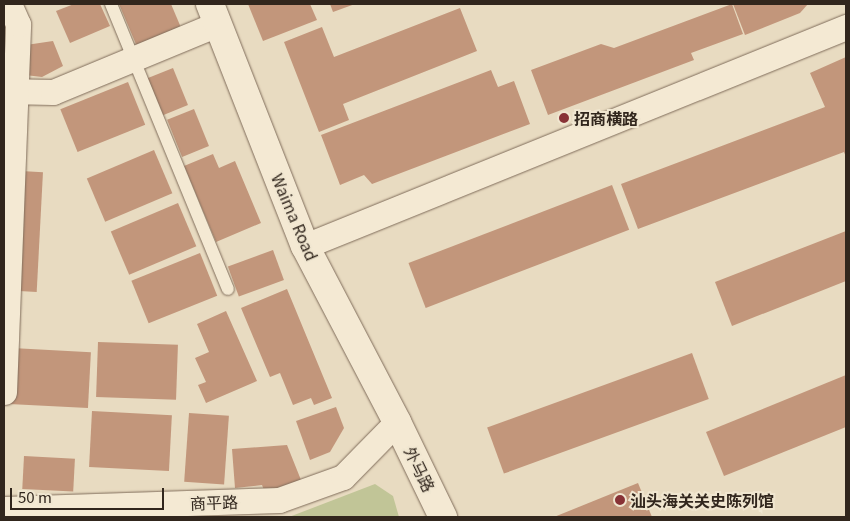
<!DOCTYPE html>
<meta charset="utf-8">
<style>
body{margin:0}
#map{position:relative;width:850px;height:521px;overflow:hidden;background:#e8dbc1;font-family:Georgia,"Noto Sans SC",serif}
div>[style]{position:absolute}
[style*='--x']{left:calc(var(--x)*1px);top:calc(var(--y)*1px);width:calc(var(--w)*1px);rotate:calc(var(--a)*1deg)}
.green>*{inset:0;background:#c1c597}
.building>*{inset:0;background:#c2967b;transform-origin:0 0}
.roads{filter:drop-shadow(0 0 1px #806d5b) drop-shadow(0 0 1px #806d5b)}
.service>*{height:12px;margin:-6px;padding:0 6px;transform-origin:6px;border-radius:6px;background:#f4e9d3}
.minor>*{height:25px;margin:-12.5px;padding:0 12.5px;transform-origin:12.5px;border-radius:12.5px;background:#f4e9d3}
.tertiary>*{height:28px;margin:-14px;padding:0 14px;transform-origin:14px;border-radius:14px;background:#f4e9d3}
.dots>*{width:14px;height:14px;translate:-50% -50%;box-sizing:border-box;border:2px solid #f0e6d0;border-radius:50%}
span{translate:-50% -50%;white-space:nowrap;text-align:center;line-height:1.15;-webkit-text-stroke:4px #f0e6d0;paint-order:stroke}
.poi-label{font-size:16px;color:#31261d;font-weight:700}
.left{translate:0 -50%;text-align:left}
.street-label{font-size:16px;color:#31261d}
.frame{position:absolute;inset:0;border:5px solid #31261d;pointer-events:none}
.scale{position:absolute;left:10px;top:488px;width:154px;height:22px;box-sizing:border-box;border:2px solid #31261d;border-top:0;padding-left:6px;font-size:15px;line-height:18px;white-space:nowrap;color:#31261d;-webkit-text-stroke:4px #f0e6d0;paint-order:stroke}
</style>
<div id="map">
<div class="green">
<div style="clip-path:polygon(375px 484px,393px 496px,399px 517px,289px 517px)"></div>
</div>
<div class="building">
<div style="clip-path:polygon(74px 4px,100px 4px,110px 26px,70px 43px,56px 11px)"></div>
<div style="clip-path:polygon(119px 4px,171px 4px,182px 30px,138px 49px)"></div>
<div style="clip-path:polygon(248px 4px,310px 4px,317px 20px,263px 41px)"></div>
<div style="clip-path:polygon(330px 4px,355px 4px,333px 12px)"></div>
<div style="clip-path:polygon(732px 4px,743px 34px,691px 53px,694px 60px,548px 115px,531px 70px,601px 44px,614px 48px)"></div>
<div style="clip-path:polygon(733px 4px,808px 4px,800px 13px,745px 35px)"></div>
<div style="clip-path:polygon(460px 8px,477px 51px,343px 104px,349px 120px,319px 132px,284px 42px,322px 27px,334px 57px)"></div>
<div style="clip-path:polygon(53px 41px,63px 66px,42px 77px,25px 75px,26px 45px)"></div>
<div style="clip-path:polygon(846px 57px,846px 157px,844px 152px,638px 229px,621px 184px,825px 107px,810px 73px)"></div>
<div style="left:173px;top:68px;width:40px;height:29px;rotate:68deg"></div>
<div style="clip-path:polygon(491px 70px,498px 87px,514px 81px,530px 124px,372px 184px,364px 175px,340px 185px,321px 135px)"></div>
<div style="left:128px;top:82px;width:46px;height:73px;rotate:68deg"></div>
<div style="left:194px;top:109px;width:40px;height:29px;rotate:68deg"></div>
<div style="left:154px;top:150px;width:47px;height:73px;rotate:67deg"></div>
<div style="clip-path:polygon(213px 154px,219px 168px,235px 161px,261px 223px,216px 242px,184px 166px)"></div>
<div style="left:21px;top:171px;width:22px;height:120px;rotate:3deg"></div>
<div style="left:612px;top:185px;width:48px;height:218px;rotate:69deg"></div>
<div style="left:178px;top:203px;width:47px;height:73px;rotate:67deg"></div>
<div style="clip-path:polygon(846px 231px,846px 281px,732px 326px,715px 282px)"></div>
<div style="left:273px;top:250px;width:32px;height:48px;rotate:70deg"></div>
<div style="left:200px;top:253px;width:46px;height:74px;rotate:68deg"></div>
<div style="clip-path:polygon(287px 289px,332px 398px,314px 405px,311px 398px,293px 405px,280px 373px,270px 377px,241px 308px)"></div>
<div style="clip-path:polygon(226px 311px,257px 381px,206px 403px,198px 385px,206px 382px,195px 358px,209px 352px,197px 324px)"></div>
<div style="left:98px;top:342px;width:80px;height:55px;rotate:2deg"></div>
<div style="left:12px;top:348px;width:79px;height:56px;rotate:3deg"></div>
<div style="left:692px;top:353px;width:49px;height:218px;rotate:70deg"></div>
<div style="clip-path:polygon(846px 375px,846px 427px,724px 476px,706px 432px)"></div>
<div style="clip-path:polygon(336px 407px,344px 428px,330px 452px,310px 460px,296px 421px)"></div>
<div style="left:92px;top:411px;width:80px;height:56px;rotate:3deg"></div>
<div style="left:189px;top:413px;width:40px;height:69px;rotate:4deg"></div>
<div style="clip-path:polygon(287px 445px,301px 480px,266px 495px,262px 485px,235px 488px,232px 449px)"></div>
<div style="left:24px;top:456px;width:51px;height:33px;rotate:3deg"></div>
<div style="clip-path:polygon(638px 483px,652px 517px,554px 517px)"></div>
</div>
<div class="roads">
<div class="service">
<div style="--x:111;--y:4;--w:308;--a:67.7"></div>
</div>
<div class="minor">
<div style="--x:4;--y:91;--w:49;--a:1.2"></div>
<div style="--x:53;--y:92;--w:178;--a:-22.5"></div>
<div style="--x:305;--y:246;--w:584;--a:-22.04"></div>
<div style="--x:4;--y:392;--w:368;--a:-87.8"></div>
<div style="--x:18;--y:24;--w:22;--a:-114"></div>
<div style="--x:4;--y:509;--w:275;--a:-1.9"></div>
<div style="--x:279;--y:500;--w:68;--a:-19.8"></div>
<div style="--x:343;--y:477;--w:77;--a:-45.5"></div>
</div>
<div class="tertiary">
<div style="--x:210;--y:4;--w:260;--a:68.6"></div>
<div style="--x:305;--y:246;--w:199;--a:62.4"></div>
<div style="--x:397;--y:422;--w:106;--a:64.2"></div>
</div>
</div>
<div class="dots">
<div style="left:564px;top:118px;background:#883236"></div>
<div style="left:620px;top:500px;background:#883236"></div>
</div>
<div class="poi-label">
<span class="left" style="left:574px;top:118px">招商横路</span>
<span class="left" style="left:630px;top:500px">汕头海关关史陈列馆</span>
</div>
<div class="street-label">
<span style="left:295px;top:217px;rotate:67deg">Waima Road</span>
<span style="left:420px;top:469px;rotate:64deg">外马路</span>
<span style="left:214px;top:502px;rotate:-2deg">商平路</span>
</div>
<div class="frame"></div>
<div class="scale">50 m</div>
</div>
